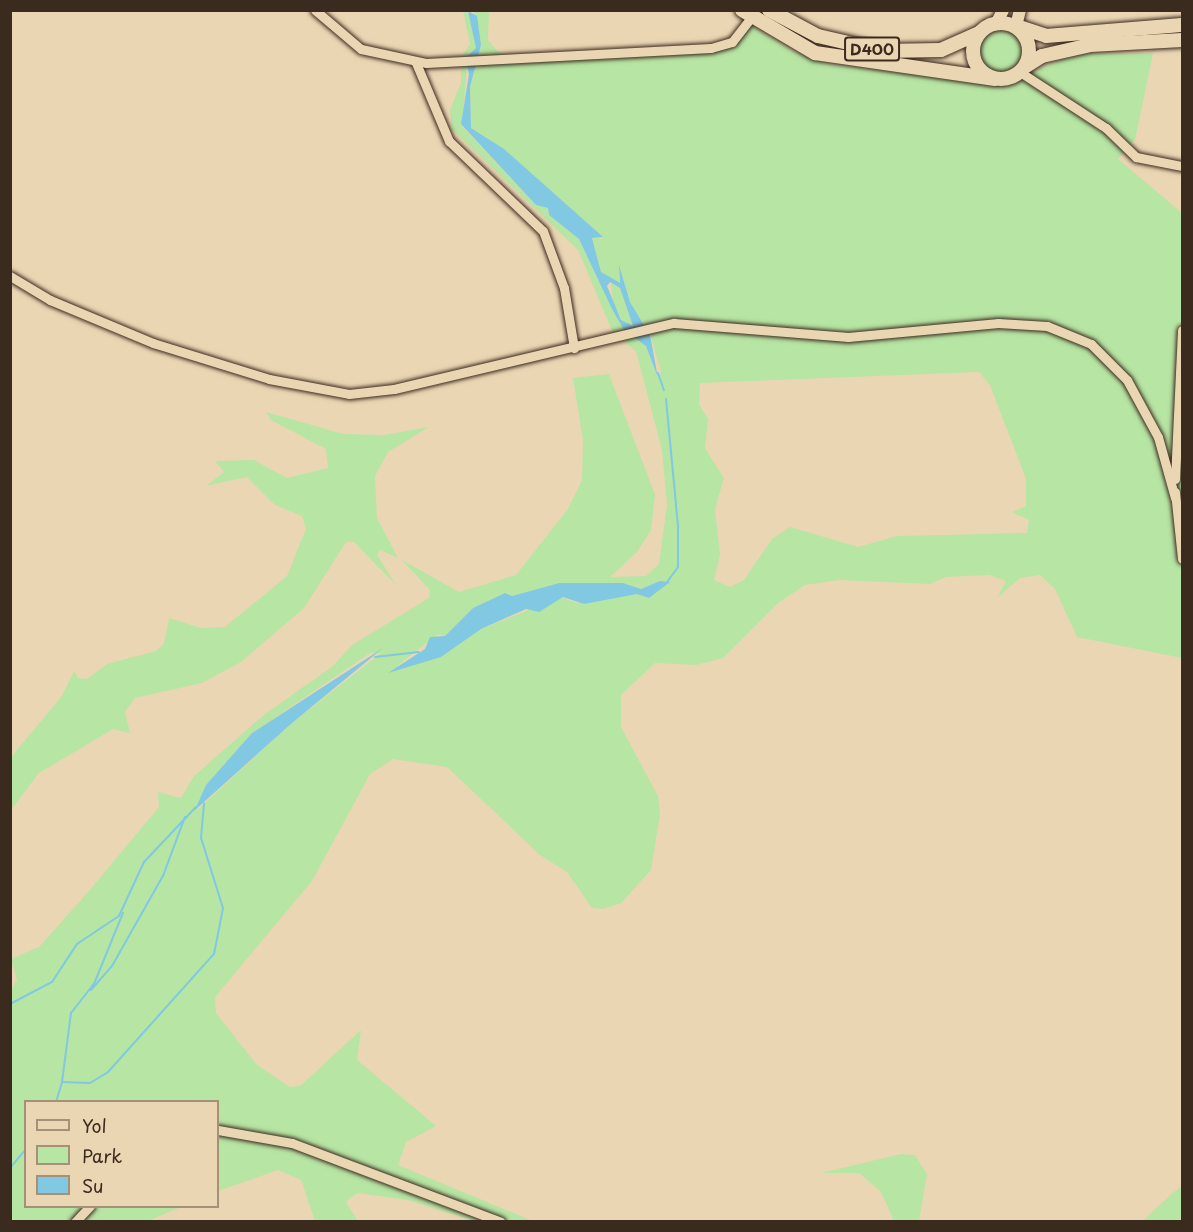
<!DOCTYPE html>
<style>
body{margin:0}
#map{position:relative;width:1193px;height:1232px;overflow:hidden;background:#ebd6b4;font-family:"Playpen Sans",sans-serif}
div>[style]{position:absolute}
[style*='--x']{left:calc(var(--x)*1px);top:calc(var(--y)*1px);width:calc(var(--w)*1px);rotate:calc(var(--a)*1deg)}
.green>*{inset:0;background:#b7e5a4}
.round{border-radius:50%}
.water>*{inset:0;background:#81c8e2}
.stream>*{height:2px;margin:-1px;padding:0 1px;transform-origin:1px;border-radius:1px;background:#81c8e2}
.roads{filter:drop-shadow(0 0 2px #3b2a1e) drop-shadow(0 0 2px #3b2a1e)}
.minor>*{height:9px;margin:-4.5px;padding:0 4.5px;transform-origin:4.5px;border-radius:4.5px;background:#ebd6b4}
.major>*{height:12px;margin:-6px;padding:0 6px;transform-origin:6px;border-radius:6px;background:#ebd6b4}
.highway>*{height:14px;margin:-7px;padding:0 7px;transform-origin:7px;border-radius:7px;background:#ebd6b4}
.highway>.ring{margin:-7px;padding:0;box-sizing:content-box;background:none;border:14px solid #ebd6b4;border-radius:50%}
span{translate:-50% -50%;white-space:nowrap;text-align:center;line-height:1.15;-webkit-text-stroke:5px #ebd6b4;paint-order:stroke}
.shield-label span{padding:2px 4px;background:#ebd6b4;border:2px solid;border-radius:4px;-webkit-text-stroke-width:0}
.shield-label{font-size:15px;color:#3b2a1e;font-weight:700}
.frame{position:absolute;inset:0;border:12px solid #3b2a1e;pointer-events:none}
.legend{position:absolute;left:24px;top:1100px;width:195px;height:108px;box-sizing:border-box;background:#ebd6b4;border:2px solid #a59178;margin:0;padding:8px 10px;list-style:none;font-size:18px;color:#3b2a1e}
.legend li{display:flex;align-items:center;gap:12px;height:30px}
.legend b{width:30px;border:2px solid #a59178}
</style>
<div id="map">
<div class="green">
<div style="clip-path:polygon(evenodd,463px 11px,470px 15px,476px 48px,468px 54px,462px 126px,536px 205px,548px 208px,549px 215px,579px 239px,612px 309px,647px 348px,657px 377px,661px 372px,650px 334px,630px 302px,620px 268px,619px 284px,601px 272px,592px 237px,603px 239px,504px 149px,471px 128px,470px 87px,481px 45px,474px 11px,489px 11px,488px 40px,501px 55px,726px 45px,748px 23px,793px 51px,832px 65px,1003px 84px,1076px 53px,1153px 53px,1135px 140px,1118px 159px,1182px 213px,1182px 658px,1077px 637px,1055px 589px,1040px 575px,1020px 578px,997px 598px,1006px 581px,989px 575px,946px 577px,930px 584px,839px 580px,805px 585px,778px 603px,723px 658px,696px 665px,655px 663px,621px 695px,621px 727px,658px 796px,660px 814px,651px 870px,621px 903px,603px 909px,592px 908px,567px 872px,540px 855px,447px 767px,393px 759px,370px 774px,312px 881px,215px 997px,216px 1013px,257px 1065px,290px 1087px,300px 1086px,361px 1030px,357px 1060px,436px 1126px,406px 1142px,398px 1165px,533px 1221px,474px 1221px,408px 1200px,357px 1193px,346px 1202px,358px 1221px,315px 1221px,301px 1180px,278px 1170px,218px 1191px,218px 1102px,26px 1102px,26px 1206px,181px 1207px,148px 1221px,11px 1221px,10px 991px,17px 980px,11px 959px,39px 947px,89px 891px,159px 807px,158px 792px,181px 798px,194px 776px,265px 714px,333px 666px,352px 645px,429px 598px,430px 590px,402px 560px,459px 592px,516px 575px,568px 509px,582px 480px,583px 440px,573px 378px,609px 374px,655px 495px,651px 530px,637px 552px,610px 577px,646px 576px,659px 564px,667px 505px,662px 450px,636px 351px,613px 333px,578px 250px,452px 129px,450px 110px,461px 83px,461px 58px,470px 44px,463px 11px,979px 372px,990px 385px,1026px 479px,1026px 506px,1012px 512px,1029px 520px,1027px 533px,897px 536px,858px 547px,790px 527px,772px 539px,744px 580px,730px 587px,714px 580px,720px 555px,715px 509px,724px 478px,705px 448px,708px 419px,699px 404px,700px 383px,979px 372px,463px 11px,660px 581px,669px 581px,649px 598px,637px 594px,577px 603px,561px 597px,481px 629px,441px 657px,396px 667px,438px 634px,445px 636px,473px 608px,505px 593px,512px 596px,554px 584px,623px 583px,641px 589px,660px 581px,463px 11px,370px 653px,381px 653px,292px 723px,197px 810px,206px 785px,252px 733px,370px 653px)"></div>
<div class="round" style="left:977px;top:28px;width:48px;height:48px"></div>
<div style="clip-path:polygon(611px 282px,620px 288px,633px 326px,626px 326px,613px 305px)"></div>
<div style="clip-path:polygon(266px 412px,343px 434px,384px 435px,429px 427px,388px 452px,375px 476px,377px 518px,398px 558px,380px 550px,377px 555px,396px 585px,354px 542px,346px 542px,304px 608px,241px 662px,202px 683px,135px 698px,125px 712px,130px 733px,113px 729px,39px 773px,11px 810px,11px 757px,62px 696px,74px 671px,78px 678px,87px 679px,107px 664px,156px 651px,164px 644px,169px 618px,201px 628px,225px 627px,287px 576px,306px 529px,302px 516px,275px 505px,247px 477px,206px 486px,224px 472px,215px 461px,254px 460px,287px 478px,328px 468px,326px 449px,271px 420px)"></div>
<div style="clip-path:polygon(901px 1154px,915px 1155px,927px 1174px,919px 1221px,894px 1221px,881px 1192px,859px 1173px,821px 1173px)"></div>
<div style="clip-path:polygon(1182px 1186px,1182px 1221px,1142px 1221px,1174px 1192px)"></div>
</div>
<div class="water">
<div style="clip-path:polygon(evenodd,468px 11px,477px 16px,481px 45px,470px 87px,471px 128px,504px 149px,603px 237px,592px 238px,601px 272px,620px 283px,619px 265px,630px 302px,650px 335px,658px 378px,646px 346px,624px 330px,612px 309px,579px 239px,549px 215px,548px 208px,536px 205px,461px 124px,469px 74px,465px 58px,476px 48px,468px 11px,610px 282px,620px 288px,633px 326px,621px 320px,607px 286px,610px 282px)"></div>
<div style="clip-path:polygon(660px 581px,670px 582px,649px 598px,637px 594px,584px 604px,563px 597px,539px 612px,526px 609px,481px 629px,441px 657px,388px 673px,425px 649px,430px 637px,445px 636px,473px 608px,505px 593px,512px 596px,559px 583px,623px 583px,641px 589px)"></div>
<div style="clip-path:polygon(383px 648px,292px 723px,195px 810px,206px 785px,252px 733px)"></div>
</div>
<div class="stream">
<div style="--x:658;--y:373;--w:18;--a:71"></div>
<div style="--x:666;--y:399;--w:129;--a:84.6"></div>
<div style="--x:678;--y:527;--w:40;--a:90"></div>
<div style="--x:678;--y:567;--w:19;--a:126"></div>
<div style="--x:375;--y:657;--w:44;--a:-6.5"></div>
<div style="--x:91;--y:990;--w:32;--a:-49"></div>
<div style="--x:112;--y:966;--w:103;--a:-60.5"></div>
<div style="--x:163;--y:876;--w:63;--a:-69.6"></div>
<div style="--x:10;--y:1004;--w:47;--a:-27.6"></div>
<div style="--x:52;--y:982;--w:45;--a:-56.7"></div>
<div style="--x:77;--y:944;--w:50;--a:-33.7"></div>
<div style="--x:119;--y:916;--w:60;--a:-65.2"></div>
<div style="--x:144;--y:862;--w:76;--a:-46.6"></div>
<div style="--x:62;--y:1082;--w:70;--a:-82.6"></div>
<div style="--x:71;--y:1013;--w:37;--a:-52"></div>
<div style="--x:94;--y:984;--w:77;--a:-67.8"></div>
<div style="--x:56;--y:1102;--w:21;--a:-73"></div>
<div style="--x:62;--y:1082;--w:28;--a:2"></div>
<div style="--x:90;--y:1083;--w:21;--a:-31"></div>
<div style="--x:108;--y:1072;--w:159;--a:-48.1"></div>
<div style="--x:214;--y:954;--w:47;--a:-78.9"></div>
<div style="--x:223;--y:908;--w:73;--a:-107.4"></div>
<div style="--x:201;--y:838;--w:35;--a:-85"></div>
<div style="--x:10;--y:1168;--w:25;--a:-50"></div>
</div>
<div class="roads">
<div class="minor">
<div style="--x:315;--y:10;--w:60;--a:40.3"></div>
<div style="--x:361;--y:49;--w:66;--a:12.2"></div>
<div style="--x:426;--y:63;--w:285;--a:-3"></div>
<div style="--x:711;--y:48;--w:22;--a:-16"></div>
<div style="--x:732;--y:42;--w:31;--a:-52"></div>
<div style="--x:416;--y:63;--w:85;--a:67.1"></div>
<div style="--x:449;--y:141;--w:130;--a:43.8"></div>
<div style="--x:543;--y:231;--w:61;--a:69.8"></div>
<div style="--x:564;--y:288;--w:61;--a:80.5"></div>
<div style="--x:1020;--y:72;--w:103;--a:33.1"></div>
<div style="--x:1106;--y:128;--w:42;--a:44"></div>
<div style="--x:1136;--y:157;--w:47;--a:11.1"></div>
<div style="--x:10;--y:276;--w:47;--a:31"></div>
<div style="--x:50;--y:300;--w:112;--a:22.7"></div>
<div style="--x:153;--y:343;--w:121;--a:17.2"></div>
<div style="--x:269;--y:379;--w:81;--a:10.6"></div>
<div style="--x:349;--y:394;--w:45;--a:-6.3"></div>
<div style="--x:394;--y:389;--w:288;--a:-13.3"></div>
<div style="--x:674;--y:323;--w:175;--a:4.6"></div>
<div style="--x:848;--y:337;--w:151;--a:-5.3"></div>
<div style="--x:998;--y:323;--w:49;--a:3.5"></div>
<div style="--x:1047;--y:326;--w:48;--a:22.2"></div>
<div style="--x:1091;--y:344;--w:51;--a:45"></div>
<div style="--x:1127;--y:380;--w:65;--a:61.5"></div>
<div style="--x:1158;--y:437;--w:63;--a:74.4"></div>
<div style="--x:1175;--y:479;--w:149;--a:-87.3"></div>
<div style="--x:1175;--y:492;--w:67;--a:84"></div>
<div style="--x:218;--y:1130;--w:75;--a:10"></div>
<div style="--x:292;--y:1143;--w:223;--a:20.7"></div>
<div style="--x:75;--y:1222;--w:22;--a:-47"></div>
</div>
<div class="major">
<div style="--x:997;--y:22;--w:13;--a:-63"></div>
<div style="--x:1016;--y:26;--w:16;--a:-76"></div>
</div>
<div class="highway">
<div style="--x:742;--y:10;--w:85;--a:30.5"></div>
<div style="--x:815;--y:53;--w:182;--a:8.2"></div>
<div style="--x:769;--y:10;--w:55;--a:28"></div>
<div style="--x:818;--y:36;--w:67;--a:13"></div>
<div style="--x:883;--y:51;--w:58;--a:-1"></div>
<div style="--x:941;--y:50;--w:42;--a:-24.1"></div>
<div class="ring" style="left:973px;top:23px;width:42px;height:42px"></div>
<div style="--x:1019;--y:27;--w:28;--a:18"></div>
<div style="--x:1046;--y:36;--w:136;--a:-4.6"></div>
<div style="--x:1026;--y:66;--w:19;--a:-32"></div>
<div style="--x:1042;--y:56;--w:49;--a:-12.9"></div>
<div style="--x:1090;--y:45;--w:92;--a:-3.1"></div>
</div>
</div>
<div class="shield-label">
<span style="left:872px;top:49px">D400</span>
</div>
<div class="frame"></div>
<ul class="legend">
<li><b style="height:8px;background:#ebd6b4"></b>Yol</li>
<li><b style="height:16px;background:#b7e5a4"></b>Park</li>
<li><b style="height:16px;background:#81c8e2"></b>Su</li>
</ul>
</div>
